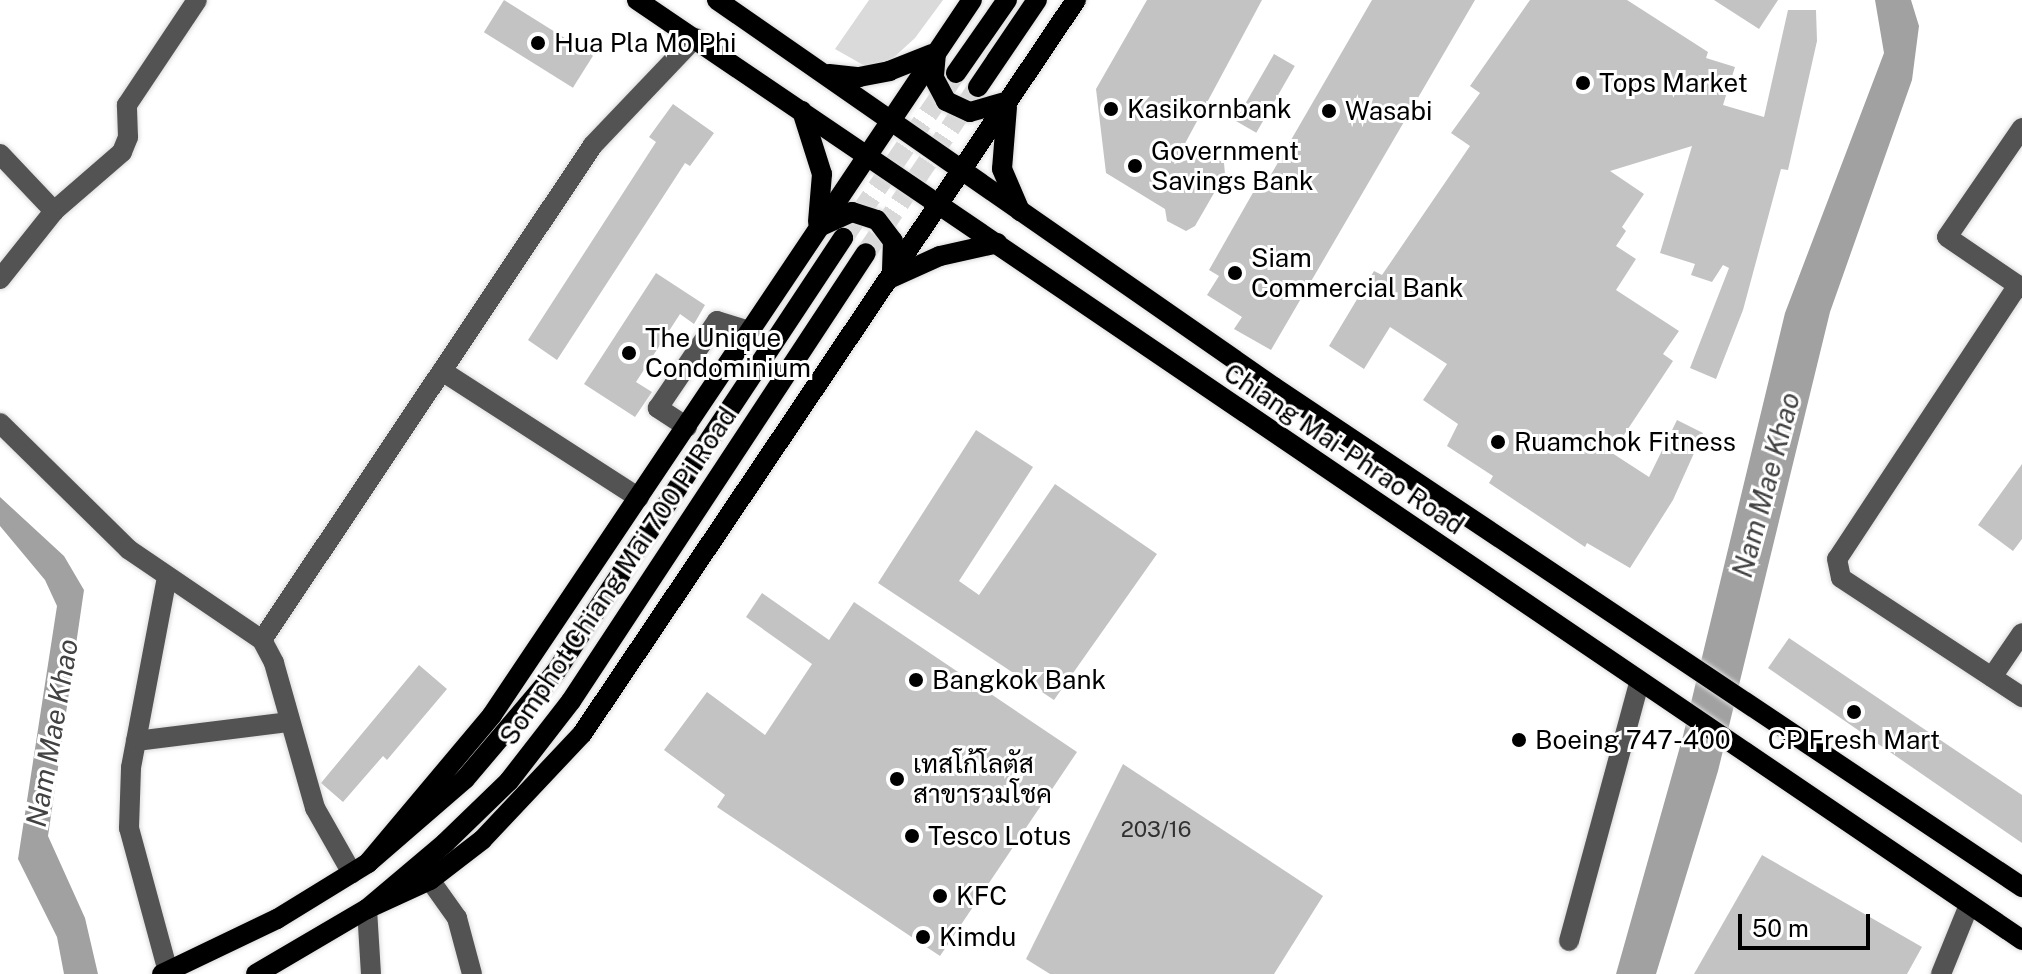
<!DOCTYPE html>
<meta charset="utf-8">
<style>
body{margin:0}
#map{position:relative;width:2022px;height:974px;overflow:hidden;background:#fff;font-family:"Public Sans",Sarabun,sans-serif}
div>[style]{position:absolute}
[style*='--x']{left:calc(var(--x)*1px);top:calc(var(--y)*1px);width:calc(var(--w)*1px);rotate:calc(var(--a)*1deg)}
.green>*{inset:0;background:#dadada}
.water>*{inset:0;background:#a1a1a1}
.building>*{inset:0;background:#c3c3c3;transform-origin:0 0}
.major-tunnel>*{height:20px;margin-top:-10px;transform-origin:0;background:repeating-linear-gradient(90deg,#d9d9d9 0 20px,transparent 0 30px)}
.roads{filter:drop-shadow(0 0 2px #dbdbdb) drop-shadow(0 0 2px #dbdbdb)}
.minor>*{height:20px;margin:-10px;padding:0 10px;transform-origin:10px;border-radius:10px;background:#535353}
.major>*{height:20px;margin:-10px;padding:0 10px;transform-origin:10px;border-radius:10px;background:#000}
.dots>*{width:22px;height:22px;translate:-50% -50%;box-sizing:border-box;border:4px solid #fff;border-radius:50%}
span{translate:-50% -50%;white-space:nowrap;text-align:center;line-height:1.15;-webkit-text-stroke:6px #fff;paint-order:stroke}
.number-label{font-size:22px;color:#313131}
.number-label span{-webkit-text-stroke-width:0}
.poi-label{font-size:26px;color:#000}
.left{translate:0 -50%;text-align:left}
.street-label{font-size:26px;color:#000}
.water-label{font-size:28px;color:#424242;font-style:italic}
.scale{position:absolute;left:1738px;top:914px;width:132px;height:36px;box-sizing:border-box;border:4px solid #000;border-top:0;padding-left:10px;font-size:24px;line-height:28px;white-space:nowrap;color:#000;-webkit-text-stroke:6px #fff;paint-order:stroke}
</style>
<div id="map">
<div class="green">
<div style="clip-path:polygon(869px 0,943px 0,915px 38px,891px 60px,865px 66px,835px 49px)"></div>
</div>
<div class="water">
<div style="clip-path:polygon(1875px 0,1911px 0,1919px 26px,1912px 80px,1830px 312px,1718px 771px,1656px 974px,1616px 974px,1683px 736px,1785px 313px,1884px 53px)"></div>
<div style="clip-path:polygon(0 497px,64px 556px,84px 590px,48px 836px,85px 918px,98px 974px,64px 974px,57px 937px,18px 859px,57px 606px,45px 580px,0 526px)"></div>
</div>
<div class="building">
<div style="left:504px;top:0;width:105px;height:38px;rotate:32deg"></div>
<div style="clip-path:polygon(1147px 0,1262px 0,1174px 164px,1207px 154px,1224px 163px,1225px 174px,1195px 226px,1186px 231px,1167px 221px,1165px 209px,1106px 173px,1096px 89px)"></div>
<div style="clip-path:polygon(1372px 0,1475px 0,1271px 350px,1234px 329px,1242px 317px,1207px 295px,1219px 276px,1209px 270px,1263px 175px,1269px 178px)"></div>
<div style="clip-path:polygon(1530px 0,1627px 0,1708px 52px,1706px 58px,1735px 67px,1723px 105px,1764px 117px,1788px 10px,1816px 10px,1817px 41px,1788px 170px,1781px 169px,1743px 310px,1716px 379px,1690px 368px,1729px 268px,1723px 265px,1712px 282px,1691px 275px,1695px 264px,1660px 253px,1692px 146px,1610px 171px,1644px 194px,1622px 227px,1626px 231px,1616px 246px,1636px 259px,1616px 290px,1679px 331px,1663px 354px,1673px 361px,1612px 453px,1649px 477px,1677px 420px,1703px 433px,1673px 500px,1630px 568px,1587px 543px,1585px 547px,1489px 483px,1493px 476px,1447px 446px,1458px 424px,1423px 400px,1447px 364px,1390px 327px,1364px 369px,1329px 346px,1374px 271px,1382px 275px,1470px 146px,1451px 133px,1480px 93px,1470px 86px)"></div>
<div style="clip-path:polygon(1714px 0,1778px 0,1759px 29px)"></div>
<div style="left:1274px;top:54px;width:24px;height:77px;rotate:30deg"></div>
<div style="clip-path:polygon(673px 104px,714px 133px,690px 166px,685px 163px,557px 360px,528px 340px,656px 142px,649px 137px)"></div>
<div style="clip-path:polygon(656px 273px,705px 305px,694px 324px,680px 314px,636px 382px,652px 392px,635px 417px,584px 384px)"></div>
<div style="clip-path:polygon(976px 430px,1033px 467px,959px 581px,979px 595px,1055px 484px,1157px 554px,1054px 700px,878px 583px)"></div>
<div style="clip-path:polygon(2022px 464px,2022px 539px,2013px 551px,1978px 525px)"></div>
<div style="clip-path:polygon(762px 593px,829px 640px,854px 602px,1077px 752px,940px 956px,717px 807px,725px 795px,664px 750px,707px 692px,765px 735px,812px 664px,746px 617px)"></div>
<div style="clip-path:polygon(1789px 638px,2022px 795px,2022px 843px,1768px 668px)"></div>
<div style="clip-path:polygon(419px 665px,447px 689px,387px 760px,383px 756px,343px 802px,321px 783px)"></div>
<div style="clip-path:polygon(1123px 764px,1323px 896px,1274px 974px,1050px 974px,1026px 959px)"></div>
<div style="clip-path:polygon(1762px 855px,1922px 947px,1907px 974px,1694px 974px)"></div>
</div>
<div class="major-tunnel">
<div style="--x:843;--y:238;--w:200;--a:-55.6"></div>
<div style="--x:866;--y:253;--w:200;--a:-56"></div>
</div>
<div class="roads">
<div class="minor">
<div style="--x:2022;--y:128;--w:132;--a:124.5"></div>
<div style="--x:1947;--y:237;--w:91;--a:34.2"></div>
<div style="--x:0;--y:154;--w:79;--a:46.5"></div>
<div style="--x:0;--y:279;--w:87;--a:-51.5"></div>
<div style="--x:54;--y:211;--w:90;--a:-40.9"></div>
<div style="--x:122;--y:152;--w:16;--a:-68"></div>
<div style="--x:128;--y:137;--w:32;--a:-92"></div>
<div style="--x:127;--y:105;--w:126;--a:-56.3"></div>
<div style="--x:2018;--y:285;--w:328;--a:123.4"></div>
<div style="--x:1837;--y:559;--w:19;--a:78"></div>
<div style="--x:1841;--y:578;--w:217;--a:33.3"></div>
<div style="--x:442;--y:371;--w:234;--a:32.8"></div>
<div style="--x:0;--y:423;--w:180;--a:44.5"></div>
<div style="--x:128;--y:549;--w:162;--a:34.2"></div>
<div style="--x:262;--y:640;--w:26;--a:62"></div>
<div style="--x:274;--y:663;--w:151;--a:74.2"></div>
<div style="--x:315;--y:808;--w:75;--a:60.4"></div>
<div style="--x:687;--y:427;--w:35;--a:-147"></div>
<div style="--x:658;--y:408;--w:105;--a:-55.9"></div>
<div style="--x:717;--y:321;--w:34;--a:17"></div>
<div style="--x:167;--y:577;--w:194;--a:100.7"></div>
<div style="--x:131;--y:768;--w:60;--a:91.9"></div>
<div style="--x:129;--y:828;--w:149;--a:74.8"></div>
<div style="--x:262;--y:640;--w:595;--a:-56.23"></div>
<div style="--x:593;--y:145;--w:148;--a:-46.4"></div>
<div style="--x:1992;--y:677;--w:53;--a:-55.7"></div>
<div style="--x:136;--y:741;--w:153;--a:-7.1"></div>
<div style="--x:430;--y:880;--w:47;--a:54.6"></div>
<div style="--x:457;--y:918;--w:58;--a:75"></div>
<div style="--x:367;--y:909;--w:65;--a:86.5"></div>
<div style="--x:1569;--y:941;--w:267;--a:-74.8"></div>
<div style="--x:1941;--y:974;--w:74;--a:-67.9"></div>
</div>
<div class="major">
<div style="--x:637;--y:0;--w:1674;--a:34.16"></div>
<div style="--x:717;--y:0;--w:678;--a:34.79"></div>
<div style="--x:1274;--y:387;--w:900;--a:33.76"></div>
<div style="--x:936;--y:53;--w:25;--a:95"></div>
<div style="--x:934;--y:78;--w:26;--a:62"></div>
<div style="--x:946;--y:101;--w:26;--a:25"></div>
<div style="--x:970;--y:112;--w:36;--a:-16"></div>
<div style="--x:956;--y:73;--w:89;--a:-55.1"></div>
<div style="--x:829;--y:74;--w:30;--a:6"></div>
<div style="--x:859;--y:77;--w:31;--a:-11"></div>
<div style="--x:889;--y:71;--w:46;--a:-21.6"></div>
<div style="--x:978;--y:87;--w:105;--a:-55.9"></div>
<div style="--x:1007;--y:107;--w:62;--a:94.6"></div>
<div style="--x:1002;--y:169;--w:46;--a:66.8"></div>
<div style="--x:802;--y:111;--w:66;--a:72.4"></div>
<div style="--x:822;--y:174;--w:48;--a:94.8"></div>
<div style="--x:823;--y:225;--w:32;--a:-24"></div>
<div style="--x:852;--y:212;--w:26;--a:18"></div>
<div style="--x:877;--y:220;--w:26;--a:53"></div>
<div style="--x:893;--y:241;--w:29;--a:92"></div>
<div style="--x:889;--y:279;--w:56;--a:-24.3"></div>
<div style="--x:940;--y:256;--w:59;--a:-12.6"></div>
<div style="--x:368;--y:863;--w:193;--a:-50"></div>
<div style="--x:492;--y:715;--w:861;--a:-56.13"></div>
<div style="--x:367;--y:909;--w:69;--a:-24.7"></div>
<div style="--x:430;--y:880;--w:66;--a:-37.6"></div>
<div style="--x:482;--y:840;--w:146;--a:-46.7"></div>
<div style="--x:582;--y:734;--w:885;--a:-56.06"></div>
<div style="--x:162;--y:974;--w:127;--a:-25.6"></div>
<div style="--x:277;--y:919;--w:107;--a:-31.6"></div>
<div style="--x:368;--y:863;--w:128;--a:-40.9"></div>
<div style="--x:465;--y:779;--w:139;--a:-49.7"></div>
<div style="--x:555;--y:673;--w:522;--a:-56.49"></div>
<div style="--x:256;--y:974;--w:129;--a:-30.4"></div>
<div style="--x:367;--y:909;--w:102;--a:-40.2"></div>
<div style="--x:445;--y:843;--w:89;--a:-44.1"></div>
<div style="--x:509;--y:781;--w:101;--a:-52.2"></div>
<div style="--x:571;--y:701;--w:536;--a:-56.64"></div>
</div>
</div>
<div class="dots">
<div style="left:538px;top:43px;background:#000"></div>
<div style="left:1583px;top:83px;background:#000"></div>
<div style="left:1111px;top:109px;background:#000"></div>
<div style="left:1329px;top:111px;background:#000"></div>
<div style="left:1135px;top:166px;background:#000"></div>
<div style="left:1235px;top:273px;background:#000"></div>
<div style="left:629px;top:353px;background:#000"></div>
<div style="left:1498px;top:442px;background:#000"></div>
<div style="left:916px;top:680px;background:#000"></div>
<div style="left:1854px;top:712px;background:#000"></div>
<div style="left:1519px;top:740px;background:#000"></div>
<div style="left:897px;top:779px;background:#000"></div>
<div style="left:912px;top:836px;background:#000"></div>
<div style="left:940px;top:896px;background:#000"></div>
<div style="left:923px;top:937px;background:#000"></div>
</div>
<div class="number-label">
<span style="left:1156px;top:830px">203/16</span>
</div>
<div class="poi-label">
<span class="left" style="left:554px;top:43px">Hua Pla Mo Phi</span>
<span class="left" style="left:1599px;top:83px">Tops Market</span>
<span class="left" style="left:1127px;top:109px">Kasikornbank</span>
<span class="left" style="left:1345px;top:111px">Wasabi</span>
<span class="left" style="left:1151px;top:166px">Government<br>Savings Bank</span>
<span class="left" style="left:1251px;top:273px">Siam<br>Commercial Bank</span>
<span class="left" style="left:645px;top:353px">The Unique<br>Condominium</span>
<span class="left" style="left:1514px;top:442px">Ruamchok Fitness</span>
<span class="left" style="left:932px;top:680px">Bangkok Bank</span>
<span class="left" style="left:1535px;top:740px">Boeing 747-400</span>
<span style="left:1854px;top:740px">CP Fresh Mart</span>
<span class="left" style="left:913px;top:779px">เทสโก้โลตัส<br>สาขารวมโชค</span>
<span class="left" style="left:928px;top:836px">Tesco Lotus</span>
<span class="left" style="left:956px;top:896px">KFC</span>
<span class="left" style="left:939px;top:937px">Kimdu</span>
</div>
<div class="street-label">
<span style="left:1344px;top:449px;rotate:34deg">Chiang Mai-Phrao Road</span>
<span style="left:618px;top:576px;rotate:-56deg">Somphot Chiang Mai 700 Pi Road</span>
</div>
<div class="water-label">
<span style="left:1766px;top:485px;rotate:-75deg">Nam Mae Khao</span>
<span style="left:52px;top:733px;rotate:-80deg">Nam Mae Khao</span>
</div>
<div class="scale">50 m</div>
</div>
